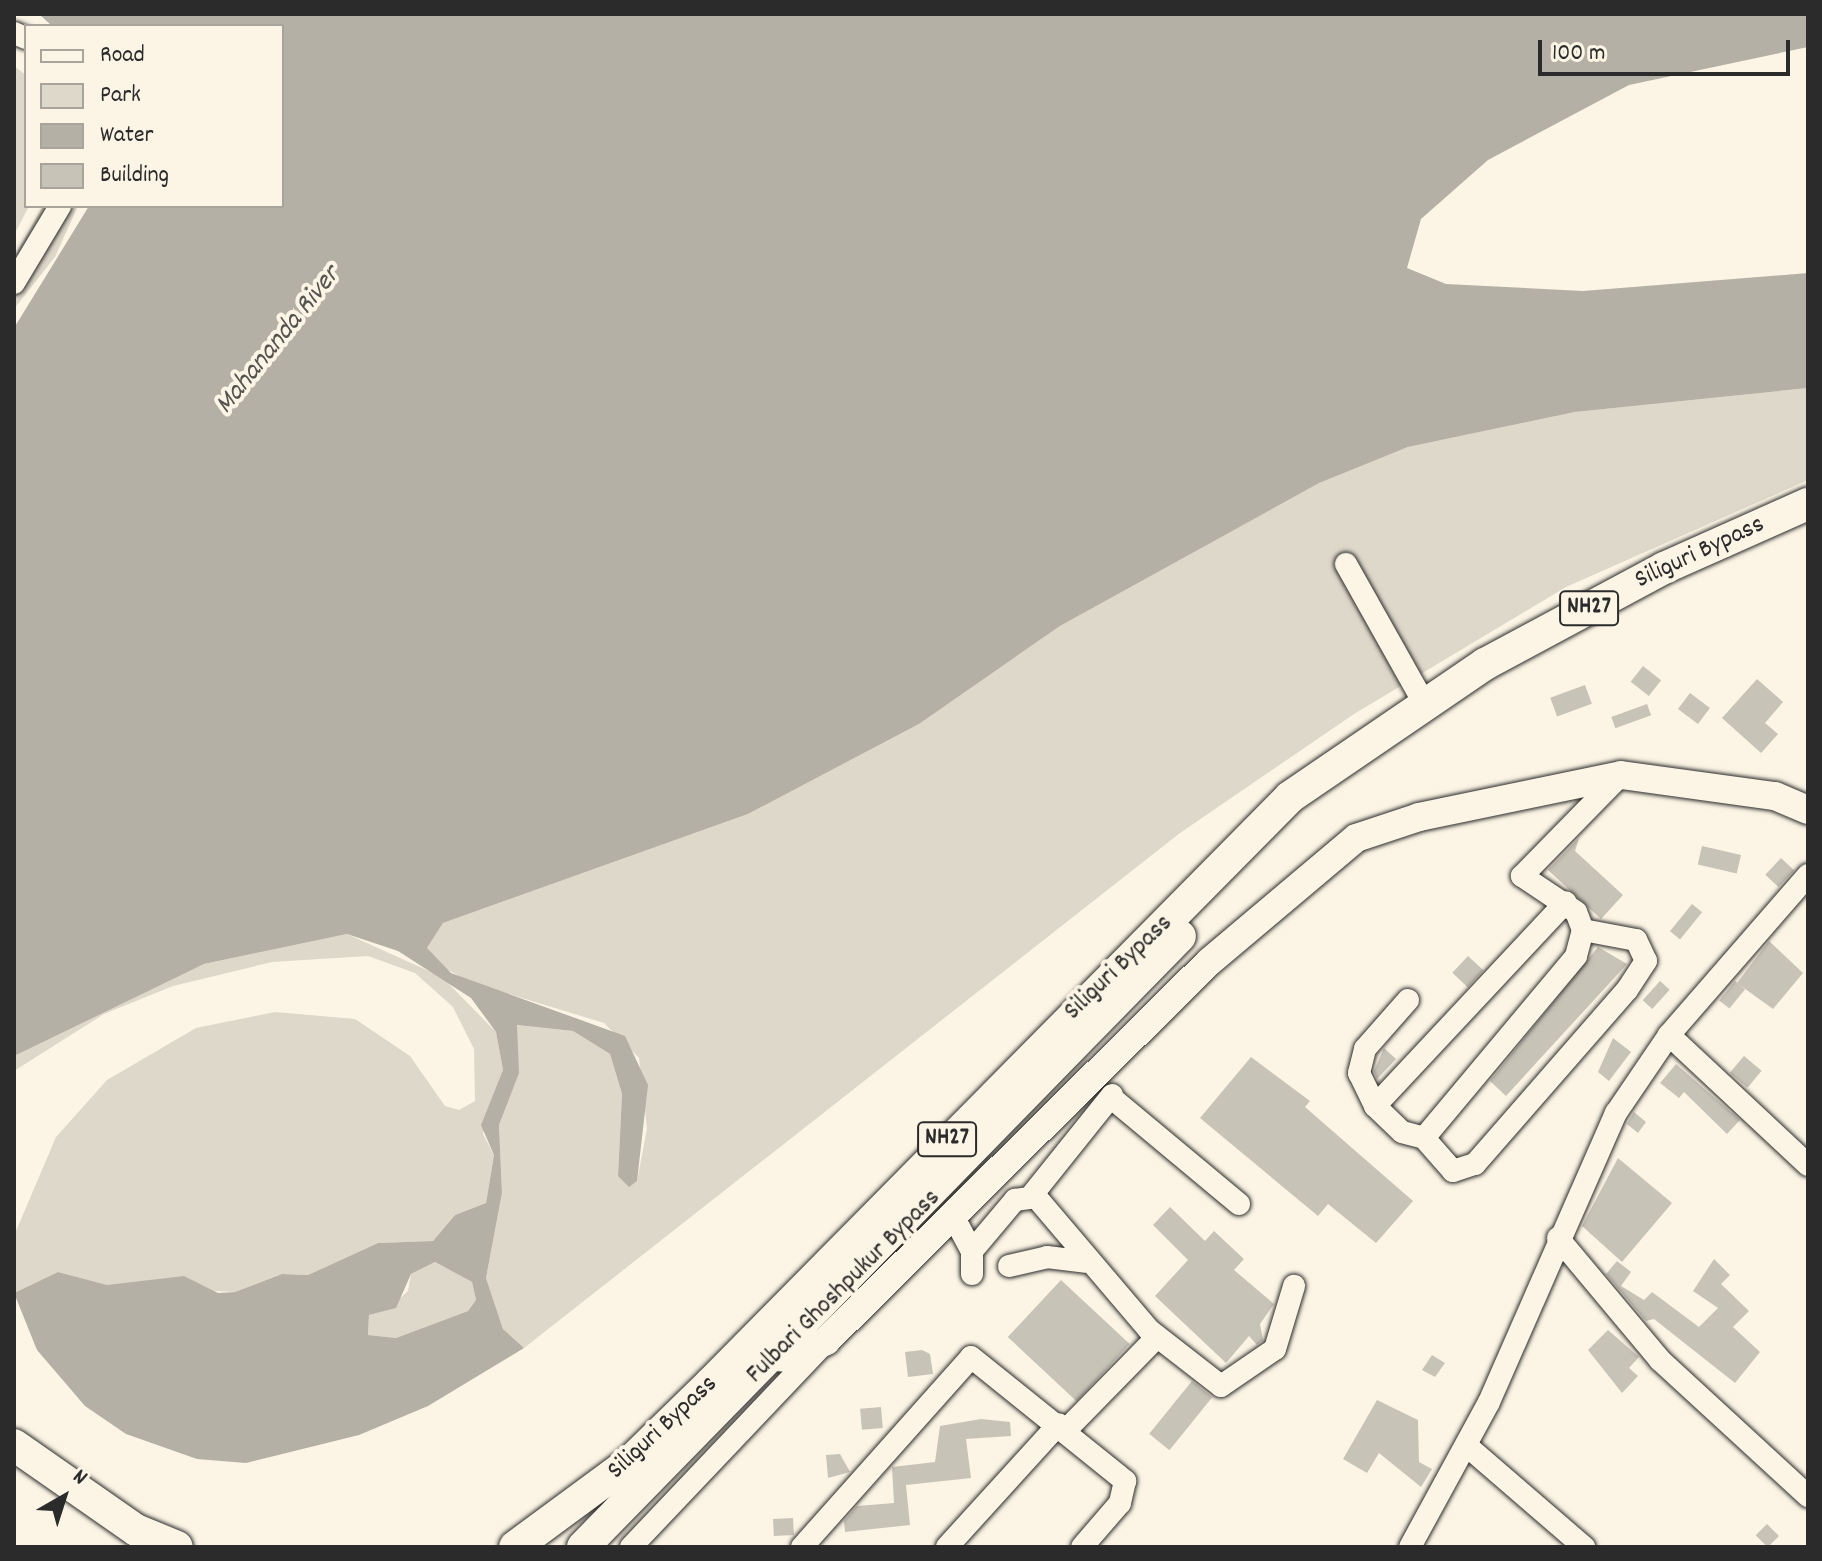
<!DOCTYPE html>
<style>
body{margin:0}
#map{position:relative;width:1822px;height:1561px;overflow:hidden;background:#fcf5e5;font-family:Dekko,sans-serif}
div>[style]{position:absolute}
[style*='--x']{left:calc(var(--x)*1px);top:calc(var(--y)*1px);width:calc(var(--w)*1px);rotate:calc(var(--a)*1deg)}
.green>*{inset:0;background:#ded8ca}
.water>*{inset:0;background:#b4b0a5}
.building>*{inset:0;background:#c8c3b7;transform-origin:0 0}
.roads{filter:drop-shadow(0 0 2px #2b2b2b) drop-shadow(0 0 2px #2b2b2b)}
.minor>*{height:22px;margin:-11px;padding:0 11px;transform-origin:11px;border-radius:11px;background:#fcf5e5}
.major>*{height:28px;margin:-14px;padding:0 14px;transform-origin:14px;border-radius:14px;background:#fcf5e5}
.highway>*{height:32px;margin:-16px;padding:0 16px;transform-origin:16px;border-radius:16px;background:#fcf5e5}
span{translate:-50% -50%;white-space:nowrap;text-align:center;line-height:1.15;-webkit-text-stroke:8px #fcf5e5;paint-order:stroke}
.shield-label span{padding:2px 6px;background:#fcf5e5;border:2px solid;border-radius:6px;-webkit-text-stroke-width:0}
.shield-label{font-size:24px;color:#2b2b2b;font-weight:700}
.street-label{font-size:26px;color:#2b2b2b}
.water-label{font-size:28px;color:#545350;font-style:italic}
.frame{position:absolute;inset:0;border:16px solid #2b2b2b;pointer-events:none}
.legend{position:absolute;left:24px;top:24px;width:260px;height:184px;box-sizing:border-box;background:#fcf5e5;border:2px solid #a8a49b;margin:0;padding:10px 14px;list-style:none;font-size:24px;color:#2b2b2b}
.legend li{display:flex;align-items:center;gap:16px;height:40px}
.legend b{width:40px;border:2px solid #a8a49b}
.north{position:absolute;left:24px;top:1457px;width:80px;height:80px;-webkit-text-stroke:6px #fcf5e5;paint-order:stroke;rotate:39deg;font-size:22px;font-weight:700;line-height:32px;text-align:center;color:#2b2b2b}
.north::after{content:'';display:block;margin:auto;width:28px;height:36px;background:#2b2b2b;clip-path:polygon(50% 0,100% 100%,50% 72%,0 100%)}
.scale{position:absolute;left:1538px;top:40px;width:252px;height:36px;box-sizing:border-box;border:4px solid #2b2b2b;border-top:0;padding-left:10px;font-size:24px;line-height:28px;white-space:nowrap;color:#2b2b2b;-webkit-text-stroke:6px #fcf5e5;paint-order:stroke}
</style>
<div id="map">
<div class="green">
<div style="clip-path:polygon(14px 66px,26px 75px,29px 206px,14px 235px)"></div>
<div style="clip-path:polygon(43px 206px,78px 206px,55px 257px,14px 309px,14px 257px)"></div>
<div style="clip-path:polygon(1808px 388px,1808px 480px,1566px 587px,1354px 714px,1180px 833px,524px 1348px,503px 1329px,486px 1278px,502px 1193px,499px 1125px,518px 1073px,516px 1025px,573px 1031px,610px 1054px,622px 1094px,618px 1176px,637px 1181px,647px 1129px,639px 1058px,604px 1023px,470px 982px,437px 964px,427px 948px,443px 923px,748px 814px,919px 724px,1060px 626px,1319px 482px,1408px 447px,1575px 412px)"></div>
<div style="clip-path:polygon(347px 934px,442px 977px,496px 1032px,503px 1070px,483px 1134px,494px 1155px,486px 1203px,455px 1215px,433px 1241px,378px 1243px,308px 1275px,282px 1274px,235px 1292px,106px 1285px,58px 1272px,14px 1293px,16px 1231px,56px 1137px,107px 1080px,196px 1028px,275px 1012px,355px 1019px,410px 1056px,445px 1106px,459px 1110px,475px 1101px,474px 1049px,453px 1007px,415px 973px,368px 956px,272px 962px,173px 986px,104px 1014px,14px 1071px,14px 1056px,48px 1034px,204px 964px)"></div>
<div style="clip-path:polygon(435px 1262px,472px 1282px,476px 1300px,468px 1311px,396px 1338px,368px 1335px,369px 1315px,387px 1310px,408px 1291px,411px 1274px)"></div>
</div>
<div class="water">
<div style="clip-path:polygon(evenodd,39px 14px,1808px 14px,1808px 47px,1629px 85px,1488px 160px,1421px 219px,1407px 268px,1446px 284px,1583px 291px,1808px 273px,1808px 388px,1575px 412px,1408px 447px,1319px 483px,1060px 626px,919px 724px,748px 814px,443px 923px,427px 948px,451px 973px,625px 1036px,648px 1085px,637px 1181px,629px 1187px,618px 1176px,622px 1094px,610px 1054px,573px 1031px,517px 1025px,519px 1073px,499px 1125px,502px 1193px,486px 1278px,503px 1329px,524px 1348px,428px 1406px,359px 1435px,246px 1463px,197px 1459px,126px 1434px,85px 1406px,37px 1350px,14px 1293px,58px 1272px,107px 1285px,184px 1276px,218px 1293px,235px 1292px,282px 1274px,308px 1275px,378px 1243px,433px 1241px,455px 1215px,486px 1203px,494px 1155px,481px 1125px,503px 1070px,496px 1032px,471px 998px,398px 951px,347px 934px,204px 964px,14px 1056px,14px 328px,89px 206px,282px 206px,282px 26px,52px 26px,39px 14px,435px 1262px,472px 1282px,476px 1300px,468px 1311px,396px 1338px,368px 1335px,369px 1315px,396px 1308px,411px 1274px,435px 1262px)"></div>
</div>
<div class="building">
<div style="left:1643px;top:666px;width:23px;height:20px;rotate:38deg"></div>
<div style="clip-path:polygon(1757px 679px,1783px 702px,1765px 723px,1778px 734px,1761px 753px,1722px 718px)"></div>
<div style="left:1585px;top:685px;width:20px;height:37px;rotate:70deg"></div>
<div style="left:1690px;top:693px;width:25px;height:20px;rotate:37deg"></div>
<div style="left:1647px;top:704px;width:12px;height:38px;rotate:70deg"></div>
<div style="clip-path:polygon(1579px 838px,1575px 851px,1623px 895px,1601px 919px,1548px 870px)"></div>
<div style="left:1702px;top:846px;width:40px;height:19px;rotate:13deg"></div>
<div style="left:1781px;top:858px;width:18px;height:23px;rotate:43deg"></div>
<div style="left:1692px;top:904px;width:13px;height:35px;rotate:39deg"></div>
<div style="clip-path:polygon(1769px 941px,1803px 973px,1773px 1009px,1737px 983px)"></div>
<div style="clip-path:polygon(1598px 947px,1627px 964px,1506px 1096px,1490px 1081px)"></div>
<div style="left:1468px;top:956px;width:21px;height:23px;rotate:43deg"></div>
<div style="left:1660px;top:981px;width:13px;height:26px;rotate:42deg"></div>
<div style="left:1735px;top:981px;width:13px;height:25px;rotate:39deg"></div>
<div style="clip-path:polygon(1613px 1038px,1631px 1052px,1609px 1081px,1598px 1072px)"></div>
<div style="clip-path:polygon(1384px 1048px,1396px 1059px,1377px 1079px,1374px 1071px)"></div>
<div style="left:1744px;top:1056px;width:23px;height:22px;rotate:40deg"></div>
<div style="clip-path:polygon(1251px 1057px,1310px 1101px,1305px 1107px,1413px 1201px,1376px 1243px,1328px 1204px,1318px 1216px,1200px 1118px)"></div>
<div style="clip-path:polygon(1676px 1064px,1740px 1120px,1727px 1134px,1684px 1092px,1679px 1098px,1660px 1083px)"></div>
<div style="clip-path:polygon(1634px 1112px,1646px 1122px,1638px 1133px,1627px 1124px)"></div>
<div style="clip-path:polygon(1618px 1158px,1672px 1203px,1622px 1262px,1582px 1226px)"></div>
<div style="clip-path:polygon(1170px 1207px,1205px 1241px,1214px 1231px,1244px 1259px,1234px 1270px,1274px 1304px,1260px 1324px,1263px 1340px,1257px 1345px,1249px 1336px,1226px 1363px,1155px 1296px,1188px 1260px,1153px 1225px)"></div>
<div style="clip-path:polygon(1714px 1259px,1730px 1275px,1721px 1284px,1749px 1311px,1733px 1327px,1760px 1352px,1735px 1383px,1654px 1319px,1646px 1321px,1606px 1274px,1617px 1261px,1631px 1272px,1621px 1286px,1644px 1300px,1652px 1292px,1699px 1327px,1718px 1308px,1693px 1291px)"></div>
<div style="left:1061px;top:1280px;width:94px;height:78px;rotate:43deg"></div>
<div style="clip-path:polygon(1608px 1330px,1639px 1357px,1629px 1368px,1638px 1376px,1622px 1393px,1588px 1350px)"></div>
<div style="clip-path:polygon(922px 1350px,930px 1354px,933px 1374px,908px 1377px,905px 1352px)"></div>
<div style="clip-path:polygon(1432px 1355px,1445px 1363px,1435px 1377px,1422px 1370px)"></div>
<div style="left:1192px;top:1381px;width:26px;height:68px;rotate:39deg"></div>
<div style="clip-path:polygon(1377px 1400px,1418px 1420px,1419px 1462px,1432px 1469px,1421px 1487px,1379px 1453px,1367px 1473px,1343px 1459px)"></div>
<div style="left:881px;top:1407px;width:21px;height:21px;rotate:85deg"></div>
<div style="clip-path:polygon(981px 1419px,1010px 1422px,1011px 1436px,966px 1439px,971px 1478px,906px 1485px,910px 1525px,845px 1532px,844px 1521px,857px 1506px,894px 1503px,892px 1467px,935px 1462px,940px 1426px)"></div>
<div style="clip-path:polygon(840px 1454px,850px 1472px,828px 1478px,826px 1455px)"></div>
<div style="left:793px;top:1518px;width:17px;height:20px;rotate:87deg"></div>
<div style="left:1767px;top:1524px;width:17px;height:16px;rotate:45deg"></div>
</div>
<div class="roads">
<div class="minor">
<div style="--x:14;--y:33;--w:13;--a:23"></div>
<div style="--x:14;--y:283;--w:90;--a:-59.1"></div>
<div style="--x:1346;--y:564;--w:157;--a:60.7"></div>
<div style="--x:1408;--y:1000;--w:65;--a:131.3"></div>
<div style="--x:1365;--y:1049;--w:25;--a:104"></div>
<div style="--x:1359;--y:1073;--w:37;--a:64"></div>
<div style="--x:1375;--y:1106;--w:37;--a:44"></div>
<div style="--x:1402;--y:1132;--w:23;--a:15"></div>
<div style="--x:1424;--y:1138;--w:237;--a:-50.1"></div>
<div style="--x:1576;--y:956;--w:27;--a:-75"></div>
<div style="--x:1583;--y:930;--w:19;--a:-111"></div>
<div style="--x:1576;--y:912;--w:65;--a:-146.3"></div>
<div style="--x:1522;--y:876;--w:141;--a:-45.6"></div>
<div style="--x:1669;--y:1035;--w:190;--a:43.1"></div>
<div style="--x:1113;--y:1099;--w:164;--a:39.8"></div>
<div style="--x:1375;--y:1106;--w:279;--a:-46.9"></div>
<div style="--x:1424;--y:1138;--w:44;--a:48.7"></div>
<div style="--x:1453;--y:1171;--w:23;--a:-18"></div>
<div style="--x:1475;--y:1164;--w:231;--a:-48.9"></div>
<div style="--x:1627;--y:990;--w:35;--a:-57"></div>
<div style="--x:1646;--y:961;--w:23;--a:-115"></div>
<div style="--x:1636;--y:940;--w:54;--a:-169.3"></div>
<div style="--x:1032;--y:1195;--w:128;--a:-51.3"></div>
<div style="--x:959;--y:1227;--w:27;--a:62"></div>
<div style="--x:972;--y:1251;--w:23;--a:90"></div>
<div style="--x:1558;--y:1238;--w:159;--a:50.1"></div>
<div style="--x:1660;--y:1360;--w:201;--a:42.6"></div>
<div style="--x:972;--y:1251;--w:67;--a:-49.9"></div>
<div style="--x:1015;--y:1200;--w:21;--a:-8"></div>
<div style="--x:1036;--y:1197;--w:175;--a:49.6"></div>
<div style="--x:1149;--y:1330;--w:91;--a:37.9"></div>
<div style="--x:1221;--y:1386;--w:65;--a:-34.4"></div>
<div style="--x:1275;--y:1349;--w:66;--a:-73.2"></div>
<div style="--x:1009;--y:1266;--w:39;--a:-13"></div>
<div style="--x:1047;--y:1257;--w:39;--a:7"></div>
<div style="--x:1066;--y:1430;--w:130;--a:-45.6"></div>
<div style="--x:1467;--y:1446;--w:155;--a:40.8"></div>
<div style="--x:631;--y:1547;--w:274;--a:-46.5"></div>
<div style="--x:802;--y:1547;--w:254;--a:-48.3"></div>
<div style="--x:971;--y:1357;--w:198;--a:38.8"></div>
<div style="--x:1125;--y:1481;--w:23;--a:103"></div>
<div style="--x:1120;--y:1503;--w:58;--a:130.8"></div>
<div style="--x:947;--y:1547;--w:166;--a:-47.7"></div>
<div style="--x:1410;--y:1547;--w:165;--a:-61.4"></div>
<div style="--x:1489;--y:1402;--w:316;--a:-66.3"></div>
<div style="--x:1616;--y:1113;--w:94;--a:-55.8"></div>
<div style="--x:1669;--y:1035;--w:212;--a:-49"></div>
</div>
<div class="major">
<div style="--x:775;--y:1357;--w:15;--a:4"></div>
<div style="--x:790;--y:1358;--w:40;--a:-25"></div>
<div style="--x:826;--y:1341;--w:539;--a:-44.7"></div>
<div style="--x:1209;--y:962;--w:192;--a:-40.1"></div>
<div style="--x:1356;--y:838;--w:66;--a:-18.4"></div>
<div style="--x:1419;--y:817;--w:206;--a:-11.7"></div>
<div style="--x:1621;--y:775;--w:155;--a:7.8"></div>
<div style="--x:1775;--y:796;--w:36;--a:23"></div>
</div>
<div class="highway">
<div style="--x:14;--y:1445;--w:149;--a:34.9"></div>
<div style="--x:136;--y:1530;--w:44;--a:22.5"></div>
<div style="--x:515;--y:1547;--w:142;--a:-36.4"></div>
<div style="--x:629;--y:1463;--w:113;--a:-44.3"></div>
<div style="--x:710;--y:1384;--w:825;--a:-45.34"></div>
<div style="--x:1290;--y:797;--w:236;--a:-34.3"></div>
<div style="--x:1485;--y:664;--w:203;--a:-28.2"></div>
<div style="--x:1664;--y:568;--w:158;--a:-24"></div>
<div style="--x:583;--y:1547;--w:854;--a:-45.66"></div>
</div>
</div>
<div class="shield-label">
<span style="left:1589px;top:608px">NH27</span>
<span style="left:947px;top:1139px">NH27</span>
</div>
<div class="street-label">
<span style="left:1700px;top:553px;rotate:-25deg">Siliguri Bypass</span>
<span style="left:1119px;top:968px;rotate:-44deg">Siliguri Bypass</span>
<span style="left:844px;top:1287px;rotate:-45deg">Fulbari Ghoshpukur Bypass</span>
<span style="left:663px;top:1428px;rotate:-43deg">Siliguri Bypass</span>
</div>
<div class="water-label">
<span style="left:279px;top:341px;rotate:-51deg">Mahananda River</span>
</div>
<div class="frame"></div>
<ul class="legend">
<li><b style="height:10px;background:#fcf5e5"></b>Road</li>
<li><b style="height:22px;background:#ded8ca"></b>Park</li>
<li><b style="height:22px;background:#b4b0a5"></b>Water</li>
<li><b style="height:22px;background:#c8c3b7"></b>Building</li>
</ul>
<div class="north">N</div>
<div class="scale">100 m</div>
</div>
